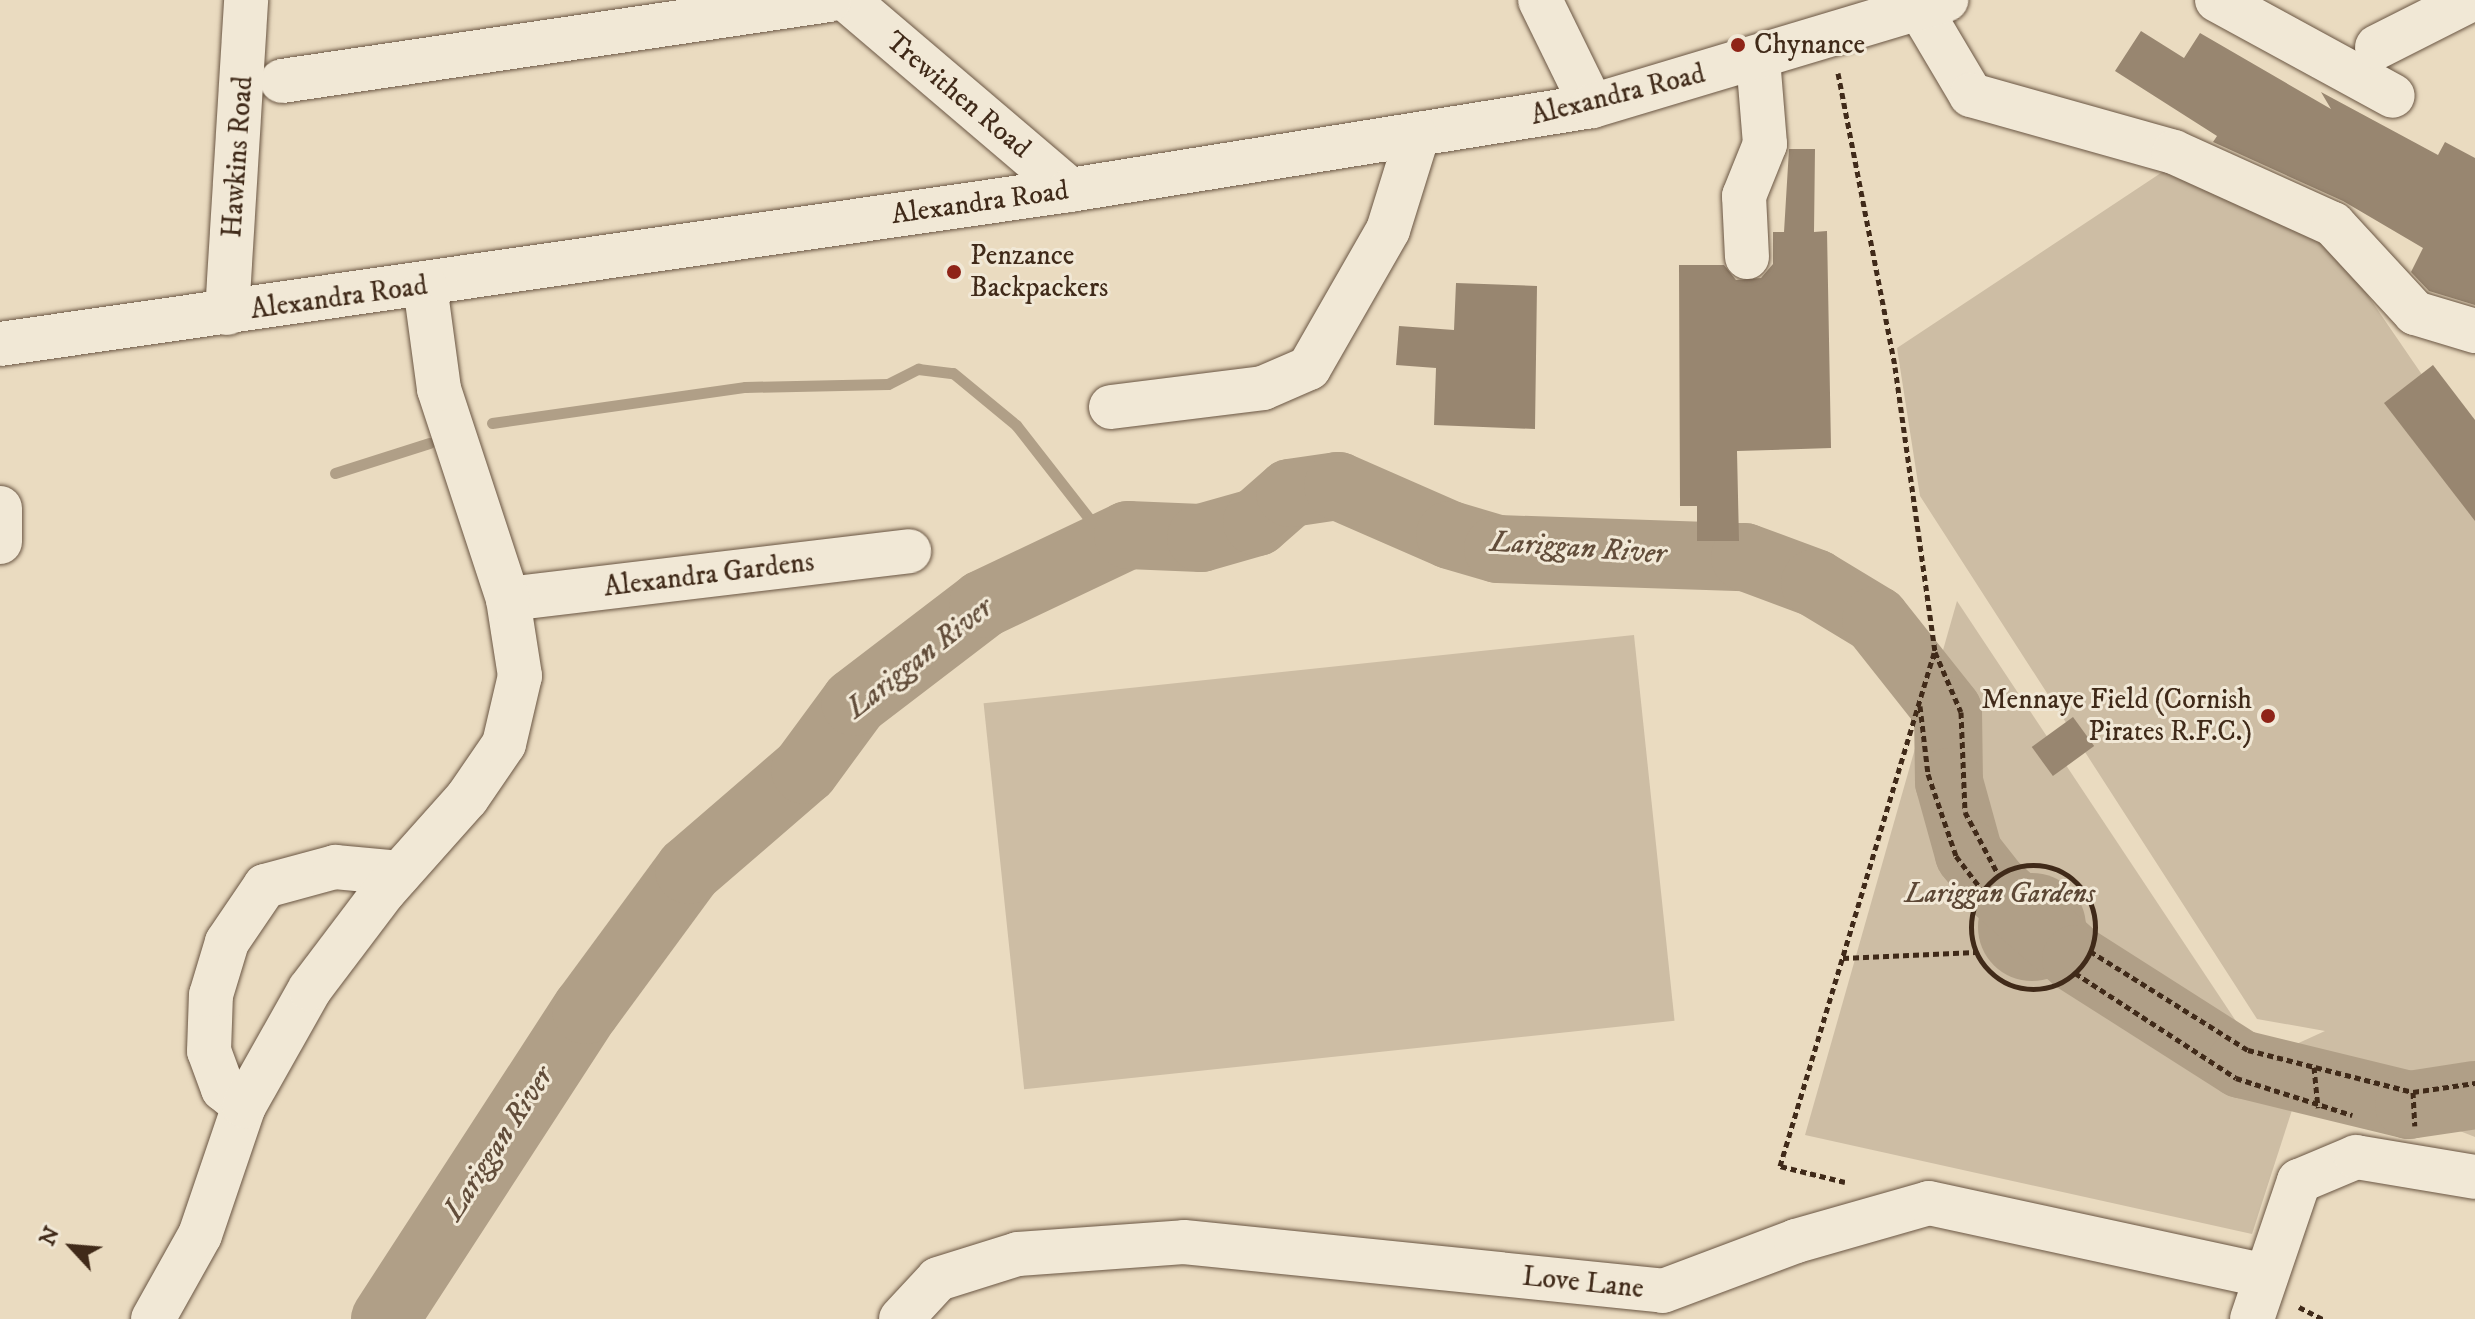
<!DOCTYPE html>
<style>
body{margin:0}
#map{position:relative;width:2475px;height:1319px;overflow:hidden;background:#eadbc0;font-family:"IM FELL DW Pica",serif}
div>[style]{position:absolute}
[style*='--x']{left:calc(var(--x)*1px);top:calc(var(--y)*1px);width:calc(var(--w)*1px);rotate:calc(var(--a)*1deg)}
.green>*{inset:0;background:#cdbda4;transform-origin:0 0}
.water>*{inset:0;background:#b09f87}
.round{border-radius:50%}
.stream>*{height:11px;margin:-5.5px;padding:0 5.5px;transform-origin:5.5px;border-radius:5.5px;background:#b09f87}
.river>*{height:68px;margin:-34px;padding:0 34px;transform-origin:34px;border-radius:34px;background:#b09f87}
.building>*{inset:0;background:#988670;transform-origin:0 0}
.path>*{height:5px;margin-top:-2.5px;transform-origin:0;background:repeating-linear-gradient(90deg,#402a19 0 6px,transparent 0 10px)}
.path>.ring{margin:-2.5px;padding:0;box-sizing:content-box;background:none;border:5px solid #402a19;border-radius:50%}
.roads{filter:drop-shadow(0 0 2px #6a5643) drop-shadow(0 0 2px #6a5643)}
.minor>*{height:44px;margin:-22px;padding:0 22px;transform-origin:22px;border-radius:22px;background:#f1e8d6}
.dots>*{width:22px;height:22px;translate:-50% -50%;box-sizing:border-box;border:4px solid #f1e8d6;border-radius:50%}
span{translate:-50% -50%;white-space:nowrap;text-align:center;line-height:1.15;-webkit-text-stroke:6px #f1e8d6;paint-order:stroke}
.poi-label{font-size:28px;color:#402a19}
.left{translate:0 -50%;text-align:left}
.right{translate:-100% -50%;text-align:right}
.street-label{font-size:28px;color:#402a19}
.park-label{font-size:28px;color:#5c4735;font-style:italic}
.water-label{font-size:30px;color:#624d3a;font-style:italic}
.north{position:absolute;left:32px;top:1207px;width:80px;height:80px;-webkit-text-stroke:6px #f1e8d6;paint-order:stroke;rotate:296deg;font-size:22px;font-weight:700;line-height:32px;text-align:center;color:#402a19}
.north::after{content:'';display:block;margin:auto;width:28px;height:36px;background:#402a19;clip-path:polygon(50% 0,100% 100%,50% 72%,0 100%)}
</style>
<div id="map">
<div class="green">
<div style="clip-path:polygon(2185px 157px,2314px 217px,2475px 452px,2475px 1137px,2270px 1056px,2325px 1031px,2257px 1019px,1920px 496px,1897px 348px)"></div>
<div style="clip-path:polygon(1957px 601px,2293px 1107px,2252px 1234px,1805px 1135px)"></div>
<div style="left:1634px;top:635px;width:388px;height:654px;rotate:84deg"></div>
</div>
<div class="water">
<div class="round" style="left:1978px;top:873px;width:108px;height:108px"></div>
</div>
<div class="stream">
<div style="--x:492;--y:423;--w:256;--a:-8.1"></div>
<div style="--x:745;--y:387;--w:143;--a:-1.2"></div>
<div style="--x:888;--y:384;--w:34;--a:-27"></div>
<div style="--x:918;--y:369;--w:35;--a:7"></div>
<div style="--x:953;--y:373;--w:82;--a:39.5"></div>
<div style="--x:1016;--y:425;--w:128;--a:52"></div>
<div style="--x:1095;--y:526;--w:34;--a:15"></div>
<div style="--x:335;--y:473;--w:99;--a:-17.7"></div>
</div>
<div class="river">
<div style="--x:385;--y:1319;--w:369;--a:-57"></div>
<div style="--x:586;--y:1010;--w:174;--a:-53.7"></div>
<div style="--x:689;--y:870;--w:153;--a:-40.8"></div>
<div style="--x:805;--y:770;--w:84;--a:-53.7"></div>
<div style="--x:855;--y:702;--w:161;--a:-37.4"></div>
<div style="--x:983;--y:604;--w:161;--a:-25.4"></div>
<div style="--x:1128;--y:535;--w:73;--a:2.4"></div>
<div style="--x:1201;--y:538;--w:58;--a:-15.9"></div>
<div style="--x:1257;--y:522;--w:44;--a:-41.3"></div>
<div style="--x:1290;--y:493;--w:49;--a:-8.3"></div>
<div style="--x:1338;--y:486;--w:122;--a:23.6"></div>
<div style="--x:1450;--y:535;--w:50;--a:16.3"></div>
<div style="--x:1498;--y:549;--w:247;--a:1.9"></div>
<div style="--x:1745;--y:557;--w:75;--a:20.4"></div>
<div style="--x:1815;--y:583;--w:71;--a:31.2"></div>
<div style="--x:1876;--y:620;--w:116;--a:51.6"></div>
<div style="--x:1948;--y:711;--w:71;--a:89.2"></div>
<div style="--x:1949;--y:782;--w:75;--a:74.5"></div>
<div style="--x:1969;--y:854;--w:42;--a:51.8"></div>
<div style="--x:1995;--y:887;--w:108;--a:41.6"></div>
<div style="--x:2076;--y:959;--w:196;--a:32.5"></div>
<div style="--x:2241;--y:1064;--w:173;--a:13.7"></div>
<div style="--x:2409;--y:1105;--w:67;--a:-8.6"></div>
</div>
<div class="building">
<div style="clip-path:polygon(2141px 31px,2184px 58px,2200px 33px,2331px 109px,2321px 92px,2438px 155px,2445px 142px,2475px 158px,2475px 305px,2429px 291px,2411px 272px,2423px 248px,2343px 201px,2213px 142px,2217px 136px,2115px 71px)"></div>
<div style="clip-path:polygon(1789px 149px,1815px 149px,1814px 232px,1827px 231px,1831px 448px,1737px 451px,1739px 541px,1697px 541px,1697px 506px,1680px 506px,1679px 265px,1724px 265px,1736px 280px,1761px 278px,1773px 264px,1773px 232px,1784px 232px)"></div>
<div style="clip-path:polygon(1456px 283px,1537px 286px,1535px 429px,1434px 425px,1436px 368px,1396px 365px,1399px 326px,1454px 330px)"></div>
<div style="clip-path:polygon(2433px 365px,2475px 420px,2475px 521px,2384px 403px)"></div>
<div style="left:2073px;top:717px;width:36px;height:51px;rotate:54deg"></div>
</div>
<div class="path">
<div style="--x:1838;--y:73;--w:299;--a:79"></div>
<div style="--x:1895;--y:367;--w:288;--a:82"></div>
<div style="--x:1935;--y:652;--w:65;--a:66.6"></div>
<div style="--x:1961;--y:712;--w:100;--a:87.7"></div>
<div style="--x:1965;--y:812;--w:72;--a:62"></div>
<div style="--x:1920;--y:706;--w:68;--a:83.3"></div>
<div style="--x:1928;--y:774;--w:87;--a:71.1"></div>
<div style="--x:1956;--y:856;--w:43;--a:52.6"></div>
<div class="ring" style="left:1971px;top:865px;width:119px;height:119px"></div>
<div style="--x:2090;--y:951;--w:186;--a:32.1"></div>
<div style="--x:2248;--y:1050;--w:170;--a:14.3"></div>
<div style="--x:2413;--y:1092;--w:63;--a:-8.3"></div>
<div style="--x:1843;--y:958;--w:133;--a:-2.6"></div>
<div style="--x:2075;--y:973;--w:192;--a:33.1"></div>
<div style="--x:2236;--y:1078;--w:122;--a:17.7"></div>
<div style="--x:2314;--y:1067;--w:41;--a:84.4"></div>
<div style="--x:2413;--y:1092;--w:34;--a:87"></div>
<div style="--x:1845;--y:1182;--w:67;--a:-166.2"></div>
<div style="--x:1780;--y:1166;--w:536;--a:-73.29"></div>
<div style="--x:2299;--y:1307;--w:27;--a:27"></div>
</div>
<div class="roads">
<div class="minor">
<div style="--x:847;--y:0;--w:293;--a:40.4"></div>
<div style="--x:1540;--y:0;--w:118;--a:63.9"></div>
<div style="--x:2217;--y:0;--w:200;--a:28.6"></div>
<div style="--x:1920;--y:9;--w:100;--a:59.3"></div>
<div style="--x:1971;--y:95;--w:211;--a:15.7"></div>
<div style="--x:2174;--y:152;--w:175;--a:24.4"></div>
<div style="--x:2333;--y:224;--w:121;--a:47.3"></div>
<div style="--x:2415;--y:313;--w:63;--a:16.7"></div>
<div style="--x:2377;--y:47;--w:104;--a:-26.8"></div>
<div style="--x:282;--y:81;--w:553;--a:-8.42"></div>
<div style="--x:1747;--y:257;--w:61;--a:-92.8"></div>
<div style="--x:1744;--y:196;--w:56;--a:-68"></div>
<div style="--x:1765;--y:144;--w:85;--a:-94.7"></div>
<div style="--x:227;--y:313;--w:314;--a:-86.5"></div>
<div style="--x:0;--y:344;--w:1081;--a:-8.19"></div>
<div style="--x:1070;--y:190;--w:529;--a:-9.14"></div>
<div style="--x:1592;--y:106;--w:370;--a:-16.7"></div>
<div style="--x:1111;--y:407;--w:153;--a:-7.1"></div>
<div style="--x:1263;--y:388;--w:50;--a:-23.5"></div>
<div style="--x:1309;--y:368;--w:159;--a:-60.2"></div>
<div style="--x:1388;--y:230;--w:97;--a:-72.7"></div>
<div style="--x:0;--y:508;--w:34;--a:90"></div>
<div style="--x:508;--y:599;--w:404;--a:-6.8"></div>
<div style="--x:244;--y:1106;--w:27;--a:-141"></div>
<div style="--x:223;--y:1089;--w:40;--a:-110.2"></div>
<div style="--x:209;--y:1051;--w:56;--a:-88"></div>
<div style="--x:211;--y:995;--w:55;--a:-73.2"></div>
<div style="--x:227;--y:942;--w:68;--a:-55.8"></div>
<div style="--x:265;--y:886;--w:73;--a:-15.2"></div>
<div style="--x:335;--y:867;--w:65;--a:5.3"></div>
<div style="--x:153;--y:1319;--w:96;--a:-60.8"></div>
<div style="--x:200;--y:1235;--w:136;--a:-71.2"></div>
<div style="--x:244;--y:1106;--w:134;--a:-60.6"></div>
<div style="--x:310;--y:989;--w:124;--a:-52.9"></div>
<div style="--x:385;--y:890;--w:123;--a:-48.3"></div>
<div style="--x:467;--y:798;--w:65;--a:-55.6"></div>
<div style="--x:504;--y:744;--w:70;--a:-76.8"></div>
<div style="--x:520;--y:676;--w:78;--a:-98.9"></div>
<div style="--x:508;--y:599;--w:221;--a:-108.2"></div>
<div style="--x:439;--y:389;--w:104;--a:-97.7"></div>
<div style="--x:901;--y:1319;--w:54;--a:-47.2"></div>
<div style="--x:938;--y:1279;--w:84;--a:-17.4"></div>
<div style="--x:1018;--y:1254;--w:166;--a:-4.1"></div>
<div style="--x:1184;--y:1242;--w:481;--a:5.8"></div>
<div style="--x:1663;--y:1291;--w:142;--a:-20.6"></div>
<div style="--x:1796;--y:1241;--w:138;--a:-15.9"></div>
<div style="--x:1929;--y:1203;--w:345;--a:12.2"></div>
<div style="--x:2252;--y:1319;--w:146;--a:-71.2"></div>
<div style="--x:2299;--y:1181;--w:62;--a:-22.8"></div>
<div style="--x:2356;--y:1157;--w:121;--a:9.5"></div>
</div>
</div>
<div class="dots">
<div style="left:1738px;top:45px;background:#8f2418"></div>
<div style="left:954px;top:272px;background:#8f2418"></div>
<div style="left:2268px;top:716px;background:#8f2418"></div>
</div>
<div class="poi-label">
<span class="left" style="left:1754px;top:45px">Chynance</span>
<span class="left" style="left:970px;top:272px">Penzance<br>Backpackers</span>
<span class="right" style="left:2252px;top:716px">Mennaye Field (Cornish<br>Pirates R.F.C.)</span>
</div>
<div class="street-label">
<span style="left:958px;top:95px;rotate:40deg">Trewithen Road</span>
<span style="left:1618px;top:95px;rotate:-14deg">Alexandra Road</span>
<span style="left:238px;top:157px;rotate:-86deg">Hawkins Road</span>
<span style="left:980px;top:203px;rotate:-8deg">Alexandra Road</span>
<span style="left:339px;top:298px;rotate:-8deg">Alexandra Road</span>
<span style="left:709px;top:575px;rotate:-7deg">Alexandra Gardens</span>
<span style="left:1583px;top:1283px;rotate:6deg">Love Lane</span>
</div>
<div class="park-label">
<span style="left:2000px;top:894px">Lariggan Gardens</span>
</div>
<div class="water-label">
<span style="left:1578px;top:549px;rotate:4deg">Lariggan River</span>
<span style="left:920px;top:659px;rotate:-38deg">Lariggan River</span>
<span style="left:499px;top:1144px;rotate:-57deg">Lariggan River</span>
</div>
<div class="north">N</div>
</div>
